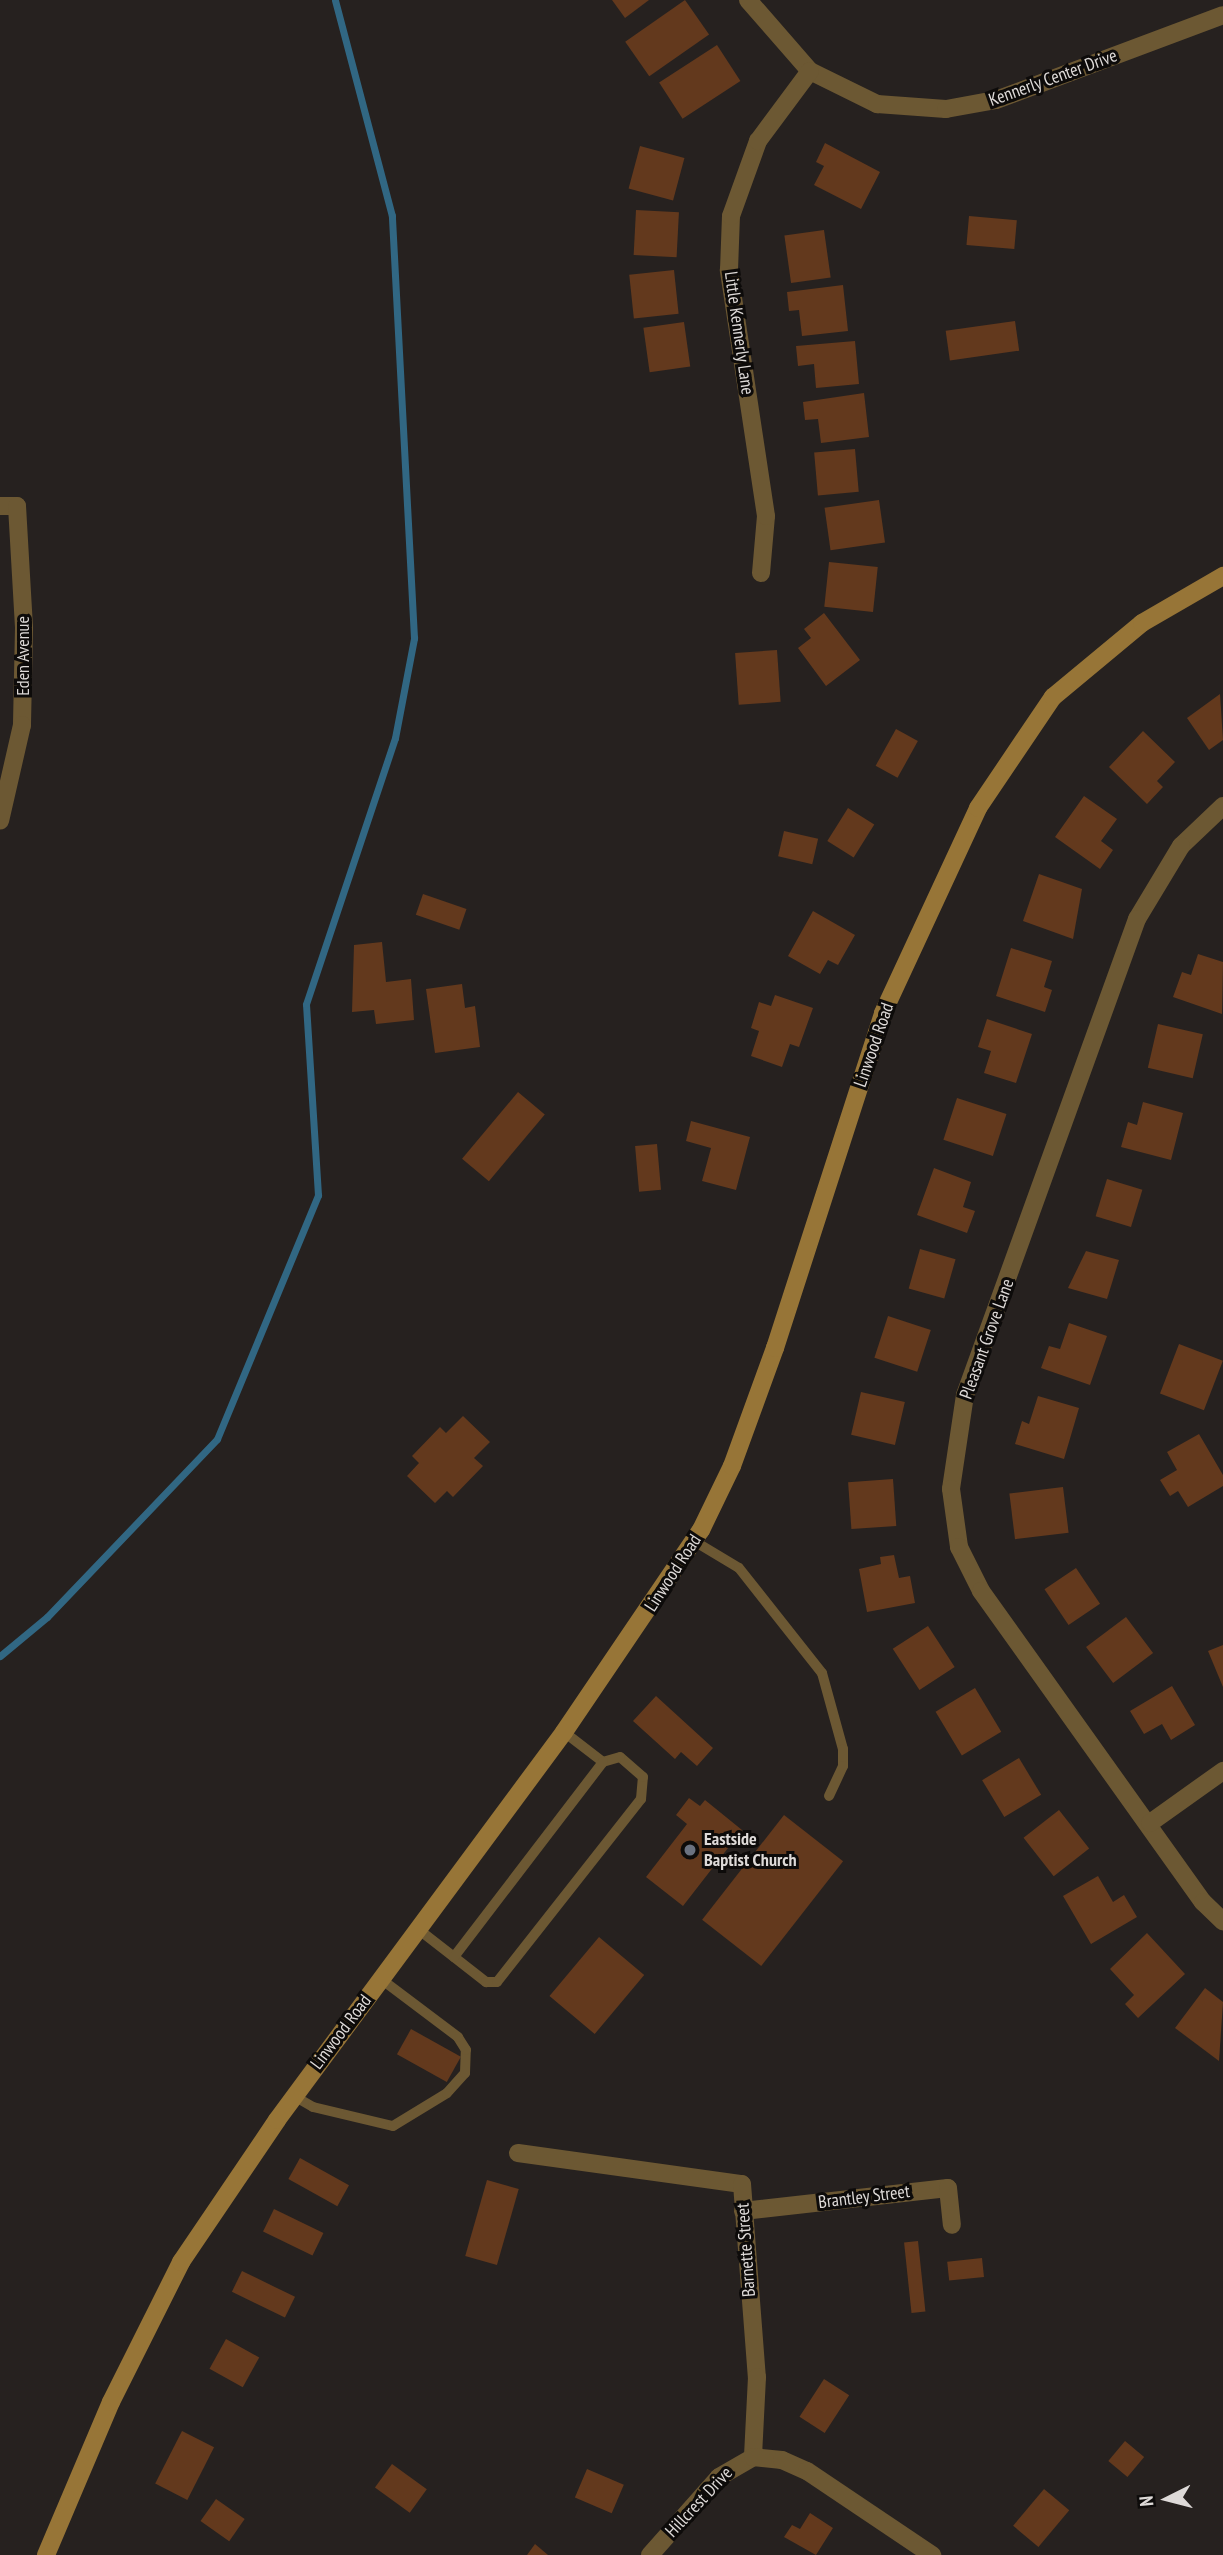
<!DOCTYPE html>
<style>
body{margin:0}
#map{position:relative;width:1223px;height:2555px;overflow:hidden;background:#26211f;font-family:"PT Sans Narrow",sans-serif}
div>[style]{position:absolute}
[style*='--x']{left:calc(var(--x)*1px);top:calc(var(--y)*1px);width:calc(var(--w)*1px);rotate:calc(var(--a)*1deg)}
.stream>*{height:7px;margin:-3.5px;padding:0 3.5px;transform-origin:3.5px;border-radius:3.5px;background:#316783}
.building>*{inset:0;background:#63391d;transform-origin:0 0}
.lane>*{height:10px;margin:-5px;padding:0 5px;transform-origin:5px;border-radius:5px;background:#6c5833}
.street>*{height:18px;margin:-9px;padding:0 9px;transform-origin:9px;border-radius:9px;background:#6c5833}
.secondary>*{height:18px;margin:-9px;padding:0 9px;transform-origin:9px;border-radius:9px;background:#977537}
.dots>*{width:19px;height:19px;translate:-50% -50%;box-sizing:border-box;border:4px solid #0d0b0a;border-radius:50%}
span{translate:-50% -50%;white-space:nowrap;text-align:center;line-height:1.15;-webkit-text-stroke:6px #0d0b0a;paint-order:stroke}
.street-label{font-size:18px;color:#dedad8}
.poi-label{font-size:18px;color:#dedad8;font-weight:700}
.left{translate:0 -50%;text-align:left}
.north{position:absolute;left:1132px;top:2464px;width:70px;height:70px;-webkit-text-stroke:5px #0d0b0a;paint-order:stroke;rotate:264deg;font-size:19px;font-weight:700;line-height:28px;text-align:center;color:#dedad8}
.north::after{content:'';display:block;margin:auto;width:24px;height:32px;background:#dedad8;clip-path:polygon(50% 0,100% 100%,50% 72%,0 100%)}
</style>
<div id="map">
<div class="stream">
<div style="--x:0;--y:1656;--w:61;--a:-39.7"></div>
<div style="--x:47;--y:1617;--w:246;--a:-46.3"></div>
<div style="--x:217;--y:1439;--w:264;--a:-67.5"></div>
<div style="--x:318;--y:1195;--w:191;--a:-93.6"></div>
<div style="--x:306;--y:1004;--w:280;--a:-71.5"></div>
<div style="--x:395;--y:738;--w:102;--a:-79.2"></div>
<div style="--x:414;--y:638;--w:423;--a:-93"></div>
<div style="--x:392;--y:216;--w:223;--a:-104.8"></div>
</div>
<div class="building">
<div style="clip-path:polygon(612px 0,649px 0,625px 18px)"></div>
<div style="left:685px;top:0;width:42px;height:73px;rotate:55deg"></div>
<div style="left:717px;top:45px;width:43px;height:69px;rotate:57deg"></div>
<div style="clip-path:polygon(825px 143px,880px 172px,861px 209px,814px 185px,824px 166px,816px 162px)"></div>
<div style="left:640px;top:146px;width:46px;height:44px;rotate:15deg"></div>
<div style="left:636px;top:210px;width:43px;height:45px;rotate:3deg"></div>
<div style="left:969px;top:216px;width:48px;height:29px;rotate:5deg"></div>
<div style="left:824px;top:230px;width:48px;height:40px;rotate:82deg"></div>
<div style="left:674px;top:270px;width:44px;height:45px;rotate:84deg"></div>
<div style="clip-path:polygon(843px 285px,848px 331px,802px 336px,799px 310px,789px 311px,787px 292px)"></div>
<div style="left:1015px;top:321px;width:30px;height:70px;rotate:82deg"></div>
<div style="left:684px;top:322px;width:45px;height:41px;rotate:82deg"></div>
<div style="clip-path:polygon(855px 341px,859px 384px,816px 388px,814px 364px,798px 366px,796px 346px)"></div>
<div style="clip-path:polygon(864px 393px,869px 437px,821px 443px,818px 419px,805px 420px,803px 402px)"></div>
<div style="left:855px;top:449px;width:43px;height:41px;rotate:85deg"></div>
<div style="left:879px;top:500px;width:43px;height:55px;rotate:82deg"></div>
<div style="left:829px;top:562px;width:49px;height:45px;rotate:6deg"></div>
<div style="clip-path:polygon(824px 613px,860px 660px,826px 686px,798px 648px,811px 638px,804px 629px)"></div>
<div style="left:777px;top:650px;width:52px;height:42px;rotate:86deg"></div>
<div style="clip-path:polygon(1220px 694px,1223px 740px,1209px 750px,1187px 718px)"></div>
<div style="left:896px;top:729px;width:25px;height:42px;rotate:29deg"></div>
<div style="clip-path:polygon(1143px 731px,1175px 762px,1157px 781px,1163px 787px,1147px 804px,1109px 767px)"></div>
<div style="clip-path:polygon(1084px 796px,1117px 819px,1101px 841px,1113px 850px,1100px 869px,1055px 837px)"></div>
<div style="left:848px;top:808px;width:31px;height:39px;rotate:32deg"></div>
<div style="left:784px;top:831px;width:35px;height:26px;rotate:13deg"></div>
<div style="clip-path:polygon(1039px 874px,1082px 889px,1073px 939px,1023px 921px)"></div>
<div style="left:423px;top:894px;width:46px;height:22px;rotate:19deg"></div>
<div style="clip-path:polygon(813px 911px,855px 935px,838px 965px,828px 960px,820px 974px,788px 956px)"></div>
<div style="clip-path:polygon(382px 942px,386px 982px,411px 979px,414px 1020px,376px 1024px,374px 1010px,352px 1012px,354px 945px)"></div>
<div style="clip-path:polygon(1011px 948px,1052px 961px,1044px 987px,1052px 990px,1045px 1012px,996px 996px)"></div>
<div style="clip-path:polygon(1198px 954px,1223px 962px,1222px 1014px,1173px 997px,1182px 972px,1191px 975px)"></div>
<div style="clip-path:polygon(462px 984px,465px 1008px,475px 1006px,480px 1047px,435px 1053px,426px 989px)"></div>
<div style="clip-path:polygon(775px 995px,813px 1008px,799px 1047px,790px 1044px,782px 1067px,751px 1056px,759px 1031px,751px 1028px,759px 1002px,771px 1006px)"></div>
<div style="clip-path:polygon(987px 1019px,1032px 1034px,1016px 1083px,984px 1073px,991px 1051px,978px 1047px)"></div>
<div style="left:1158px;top:1024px;width:46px;height:45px;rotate:13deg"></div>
<div style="left:518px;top:1092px;width:35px;height:87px;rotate:40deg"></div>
<div style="left:957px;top:1098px;width:52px;height:44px;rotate:18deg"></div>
<div style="clip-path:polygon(1143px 1102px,1183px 1113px,1171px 1160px,1121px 1147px,1128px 1122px,1137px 1125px)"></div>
<div style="clip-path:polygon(691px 1121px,750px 1137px,736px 1190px,702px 1181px,711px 1148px,686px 1141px)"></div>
<div style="left:657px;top:1144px;width:46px;height:22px;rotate:85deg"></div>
<div style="clip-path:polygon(934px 1168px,971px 1182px,963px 1207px,975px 1211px,967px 1233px,917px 1215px)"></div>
<div style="left:1107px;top:1179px;width:37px;height:39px;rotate:17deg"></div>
<div style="left:920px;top:1249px;width:37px;height:41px;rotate:16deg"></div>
<div style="clip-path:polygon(1086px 1251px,1119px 1260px,1107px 1299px,1068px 1288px)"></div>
<div style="left:888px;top:1316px;width:45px;height:44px;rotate:18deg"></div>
<div style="clip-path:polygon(1069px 1323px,1107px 1336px,1090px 1385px,1041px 1368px,1049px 1346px,1060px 1349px)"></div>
<div style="left:1179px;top:1344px;width:47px;height:53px;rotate:21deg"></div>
<div style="left:861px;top:1392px;width:45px;height:44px;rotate:13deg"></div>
<div style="clip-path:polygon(1038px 1396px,1079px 1408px,1064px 1459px,1015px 1444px,1022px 1421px,1029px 1424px)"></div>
<div style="clip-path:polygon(463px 1416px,490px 1442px,474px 1458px,483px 1466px,453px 1497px,447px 1491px,435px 1503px,407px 1476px,419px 1463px,412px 1456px,440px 1427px,446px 1433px)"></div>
<div style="clip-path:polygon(1199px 1434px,1223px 1475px,1223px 1486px,1188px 1507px,1178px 1491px,1170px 1496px,1160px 1480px,1177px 1470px,1167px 1452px)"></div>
<div style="left:893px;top:1479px;width:47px;height:45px;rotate:86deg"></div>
<div style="left:1063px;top:1487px;width:46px;height:54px;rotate:83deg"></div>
<div style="clip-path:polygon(894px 1555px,899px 1578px,910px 1576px,915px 1603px,867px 1612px,859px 1569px,881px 1564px,880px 1557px)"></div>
<div style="left:1076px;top:1568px;width:43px;height:38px;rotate:56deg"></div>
<div style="left:1126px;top:1617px;width:45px;height:50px;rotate:53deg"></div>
<div style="left:928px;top:1626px;width:49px;height:42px;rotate:57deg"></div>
<div style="clip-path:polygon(1223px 1645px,1223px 1687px,1208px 1651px)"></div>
<div style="clip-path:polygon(1172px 1686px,1195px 1725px,1171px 1740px,1162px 1724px,1144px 1734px,1130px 1711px)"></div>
<div style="left:975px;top:1688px;width:51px;height:46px;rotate:59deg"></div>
<div style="clip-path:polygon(656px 1696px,713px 1748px,697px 1766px,681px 1752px,675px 1759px,633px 1721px)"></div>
<div style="left:1019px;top:1758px;width:43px;height:43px;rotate:59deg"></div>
<div style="clip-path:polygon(689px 1798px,700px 1806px,705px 1800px,742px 1830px,683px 1906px,646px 1877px,687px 1824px,676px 1815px)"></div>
<div style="left:1059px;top:1810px;width:49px;height:45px;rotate:52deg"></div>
<div style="left:784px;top:1815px;width:75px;height:133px;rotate:38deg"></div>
<div style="clip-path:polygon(1098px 1876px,1113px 1902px,1124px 1895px,1137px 1917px,1091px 1944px,1063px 1896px)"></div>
<div style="clip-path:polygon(1147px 1933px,1185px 1974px,1138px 2018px,1125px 2004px,1134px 1995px,1110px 1969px)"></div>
<div style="left:599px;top:1937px;width:59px;height:77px;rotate:40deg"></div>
<div style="clip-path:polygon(1205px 1988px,1223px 2002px,1219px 2061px,1175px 2028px)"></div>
<div style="left:411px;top:2029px;width:57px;height:29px;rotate:29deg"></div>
<div style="left:300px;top:2158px;width:56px;height:24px;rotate:29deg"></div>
<div style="left:487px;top:2180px;width:33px;height:79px;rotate:16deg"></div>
<div style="left:274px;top:2209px;width:55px;height:25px;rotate:26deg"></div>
<div style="left:918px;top:2241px;width:71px;height:14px;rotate:84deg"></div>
<div style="left:982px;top:2258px;width:19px;height:35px;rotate:84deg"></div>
<div style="left:242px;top:2271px;width:59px;height:23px;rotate:26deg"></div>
<div style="left:226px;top:2339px;width:38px;height:34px;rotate:29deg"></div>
<div style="left:824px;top:2379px;width:30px;height:45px;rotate:33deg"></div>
<div style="left:182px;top:2431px;width:36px;height:59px;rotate:27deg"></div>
<div style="left:1125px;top:2441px;width:25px;height:26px;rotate:40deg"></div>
<div style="left:392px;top:2464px;width:43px;height:29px;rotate:36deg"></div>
<div style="left:587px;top:2469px;width:40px;height:31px;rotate:23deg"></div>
<div style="left:1044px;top:2489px;width:33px;height:48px;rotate:40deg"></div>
<div style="left:216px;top:2499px;width:35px;height:27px;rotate:35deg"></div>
<div style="clip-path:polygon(810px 2513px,833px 2528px,816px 2555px,784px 2537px,792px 2525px,800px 2529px)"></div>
<div style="clip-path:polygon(535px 2544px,548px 2555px,527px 2555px)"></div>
</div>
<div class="lane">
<div style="--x:694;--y:1541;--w:52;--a:31"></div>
<div style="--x:739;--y:1568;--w:134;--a:51.7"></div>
<div style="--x:822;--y:1673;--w:79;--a:74.6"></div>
<div style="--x:843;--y:1749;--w:17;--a:90"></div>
<div style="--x:843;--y:1766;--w:33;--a:115"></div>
<div style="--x:564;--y:1732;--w:49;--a:37.6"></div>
<div style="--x:418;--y:1929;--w:46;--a:37.9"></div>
<div style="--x:454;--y:1957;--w:41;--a:38"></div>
<div style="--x:486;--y:1982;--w:11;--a:0"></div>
<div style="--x:497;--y:1982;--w:233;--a:-51.8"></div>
<div style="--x:641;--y:1799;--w:22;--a:-85"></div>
<div style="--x:643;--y:1777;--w:30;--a:-139"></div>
<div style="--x:620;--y:1757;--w:18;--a:164"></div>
<div style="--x:603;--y:1762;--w:245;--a:127.4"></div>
<div style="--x:294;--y:2096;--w:22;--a:30"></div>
<div style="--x:313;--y:2107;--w:82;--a:13.4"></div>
<div style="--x:393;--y:2126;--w:63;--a:-31.4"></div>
<div style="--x:447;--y:2093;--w:27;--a:-48"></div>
<div style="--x:465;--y:2073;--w:23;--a:-88"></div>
<div style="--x:466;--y:2050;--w:15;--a:-122"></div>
<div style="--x:458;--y:2037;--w:96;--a:-143"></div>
</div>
<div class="street">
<div style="--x:748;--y:0;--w:94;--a:48.9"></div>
<div style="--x:810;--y:71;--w:75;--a:26.2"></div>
<div style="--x:877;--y:104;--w:69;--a:4.1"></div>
<div style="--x:946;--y:109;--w:51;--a:-10.2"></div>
<div style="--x:996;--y:100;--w:242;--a:-20.5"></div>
<div style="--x:0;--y:506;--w:17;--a:0"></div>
<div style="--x:17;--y:506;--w:122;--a:86.7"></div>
<div style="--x:24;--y:628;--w:97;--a:91.2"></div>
<div style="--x:22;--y:725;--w:98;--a:102.9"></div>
<div style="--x:761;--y:573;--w:57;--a:-85"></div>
<div style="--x:766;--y:516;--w:249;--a:-98.6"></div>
<div style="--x:729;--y:270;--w:54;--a:-87.9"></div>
<div style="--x:731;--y:216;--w:80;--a:-70.2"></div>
<div style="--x:758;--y:141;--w:87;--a:-53.4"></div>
<div style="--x:1223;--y:806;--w:58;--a:136.4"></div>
<div style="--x:1181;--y:846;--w:85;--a:121.1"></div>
<div style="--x:1137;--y:919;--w:506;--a:109.87"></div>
<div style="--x:965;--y:1395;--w:95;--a:98.5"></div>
<div style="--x:951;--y:1489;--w:59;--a:82.1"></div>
<div style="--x:959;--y:1547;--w:49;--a:63.4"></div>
<div style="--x:981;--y:1591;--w:382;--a:54.5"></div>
<div style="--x:1203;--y:1902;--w:28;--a:44"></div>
<div style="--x:1150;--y:1823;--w:90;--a:-35.5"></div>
<div style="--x:518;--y:2153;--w:226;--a:7.9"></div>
<div style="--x:742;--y:2184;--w:194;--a:85.6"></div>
<div style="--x:757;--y:2377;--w:80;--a:92.9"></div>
<div style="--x:743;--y:2211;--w:206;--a:-6.4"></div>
<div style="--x:948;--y:2188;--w:37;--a:84"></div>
<div style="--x:650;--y:2555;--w:104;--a:-48.5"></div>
<div style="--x:719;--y:2477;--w:39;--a:-30"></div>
<div style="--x:753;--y:2457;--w:29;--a:6"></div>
<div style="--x:782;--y:2460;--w:27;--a:24"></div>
<div style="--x:807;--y:2471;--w:151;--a:33.9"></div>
</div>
<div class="secondary">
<div style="--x:46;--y:2555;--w:166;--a:-67"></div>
<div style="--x:111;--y:2402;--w:157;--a:-63.4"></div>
<div style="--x:181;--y:2262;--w:171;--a:-55.9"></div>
<div style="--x:277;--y:2120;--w:483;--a:-53.5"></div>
<div style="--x:564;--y:1732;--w:244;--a:-55.9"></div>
<div style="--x:701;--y:1530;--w:71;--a:-64.2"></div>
<div style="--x:732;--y:1466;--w:126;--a:-70"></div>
<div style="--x:775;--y:1348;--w:352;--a:-72.1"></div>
<div style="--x:883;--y:1013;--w:226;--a:-65.1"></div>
<div style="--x:978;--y:808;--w:134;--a:-56"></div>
<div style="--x:1053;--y:697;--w:116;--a:-39.7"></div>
<div style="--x:1142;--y:623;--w:94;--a:-30.1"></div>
</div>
<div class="dots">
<div style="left:690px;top:1850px;background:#6b7280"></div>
</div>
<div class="street-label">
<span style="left:1053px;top:78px;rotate:-20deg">Kennerly Center Drive</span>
<span style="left:739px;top:333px;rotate:82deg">Little Kennerly Lane</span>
<span style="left:23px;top:656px;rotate:-90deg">Eden Avenue</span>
<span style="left:874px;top:1045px;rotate:-71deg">Linwood Road</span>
<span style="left:987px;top:1339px;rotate:-70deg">Pleasant Grove Lane</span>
<span style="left:673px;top:1573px;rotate:-57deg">Linwood Road</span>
<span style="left:341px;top:2032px;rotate:-53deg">Linwood Road</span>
<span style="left:864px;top:2197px;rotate:-7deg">Brantley Street</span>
<span style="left:746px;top:2250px;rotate:-94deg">Barnette Street</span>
<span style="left:699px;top:2502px;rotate:-47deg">Hillcrest Drive</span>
</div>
<div class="poi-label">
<span class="left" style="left:704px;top:1850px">Eastside<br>Baptist Church</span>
</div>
<div class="north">N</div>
</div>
